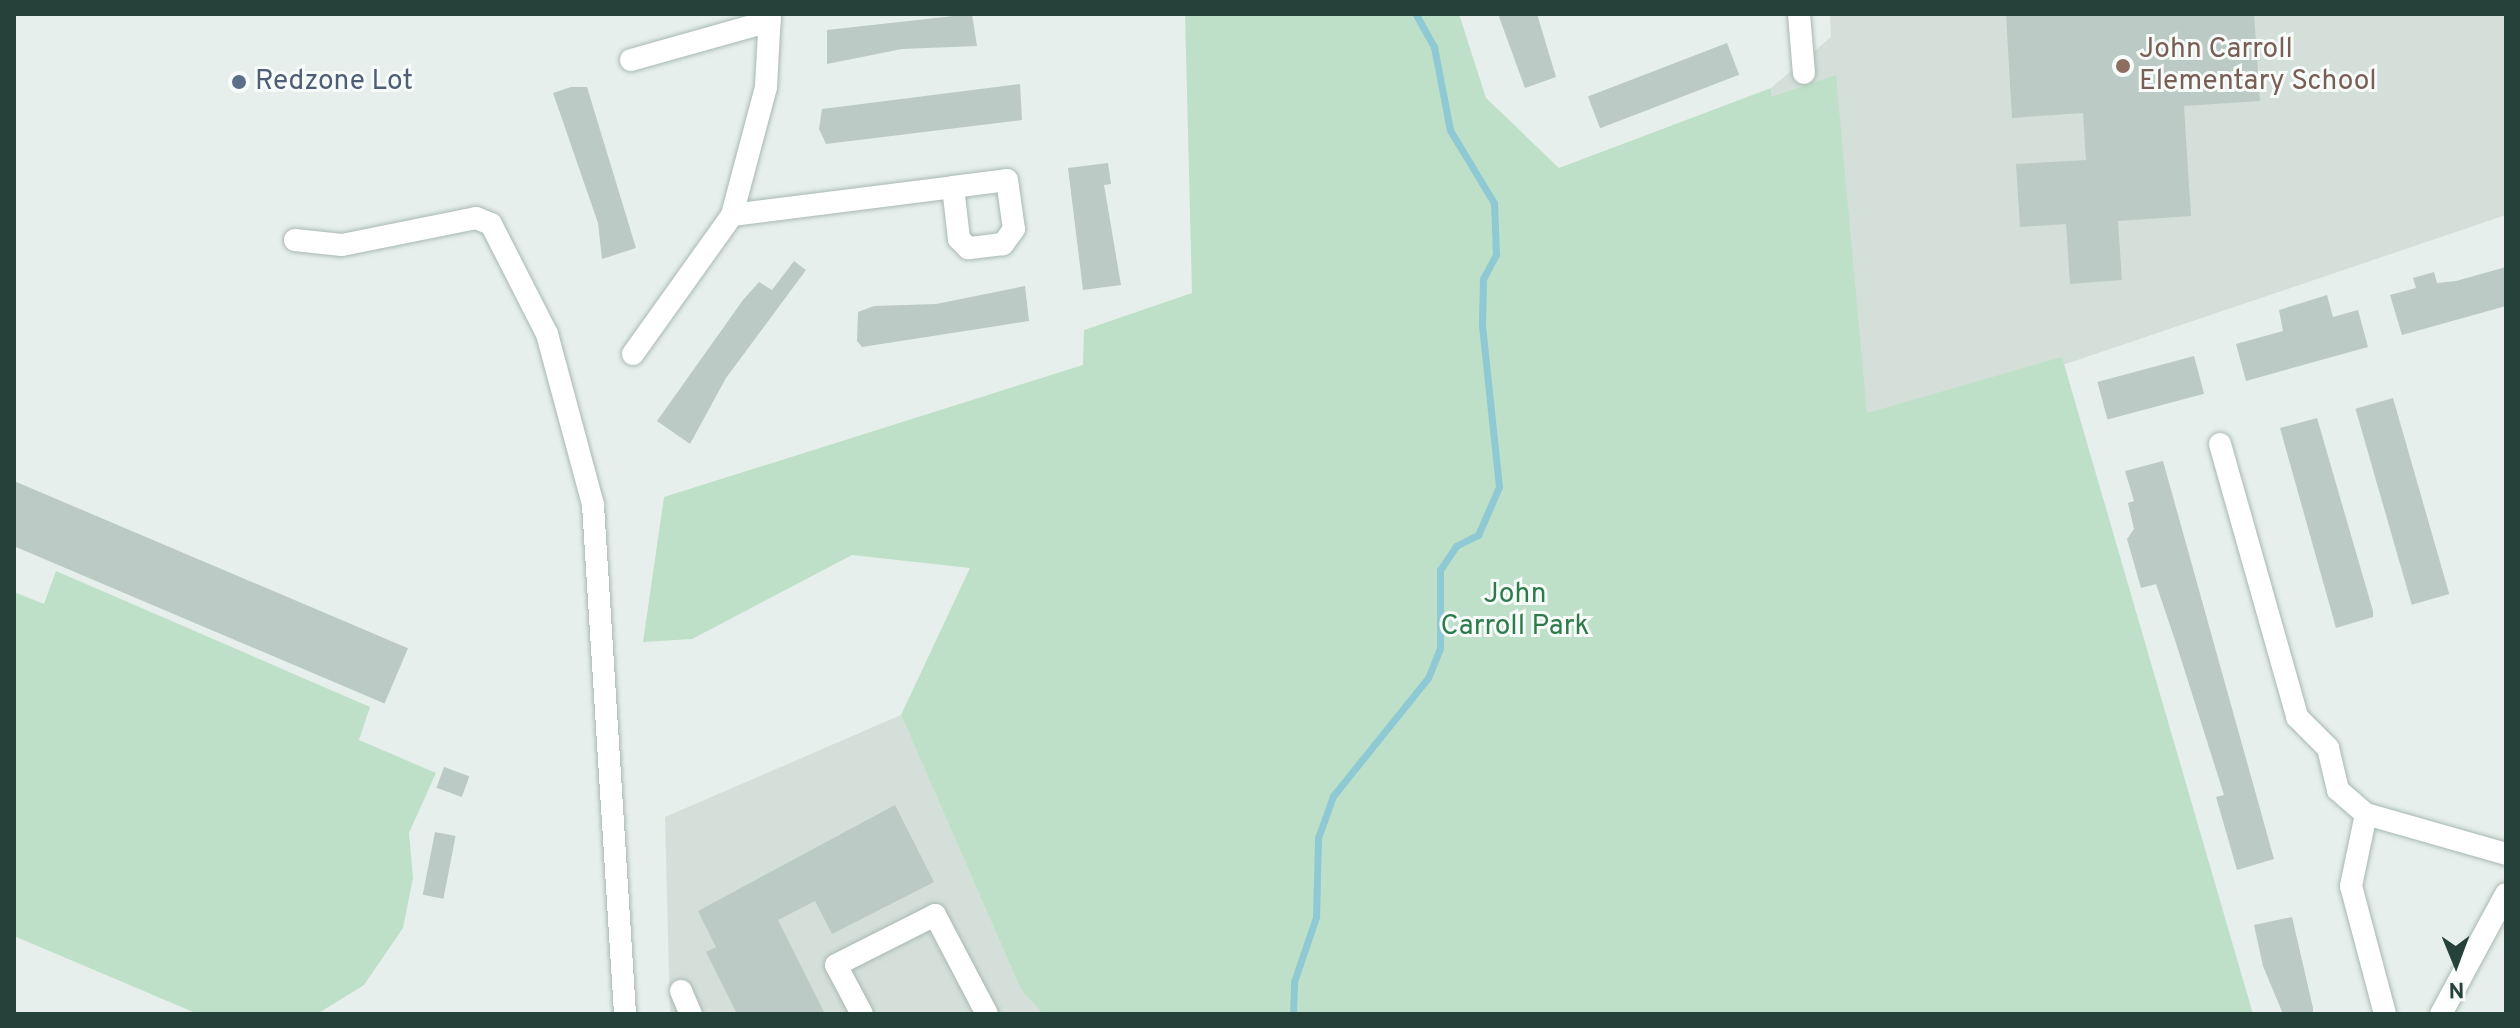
<!DOCTYPE html>
<style>
body{margin:0}
#map{position:relative;width:2520px;height:1028px;overflow:hidden;background:#e6efeb;font-family:Overpass,sans-serif}
div>[style]{position:absolute}
[style*='--x']{left:calc(var(--x)*1px);top:calc(var(--y)*1px);width:calc(var(--w)*1px);rotate:calc(var(--a)*1deg)}
.built>*{inset:0;background:#d4dfda}
.green>*{inset:0;background:#bfe0c8}
.stream>*{height:7px;margin:-3.5px;padding:0 3.5px;transform-origin:3.5px;border-radius:3.5px;background:#8ec9d4}
.building>*{inset:0;background:#bbcac4;transform-origin:0 0}
.roads{filter:drop-shadow(0 0 2px #a8b8b2) drop-shadow(0 0 2px #a8b8b2)}
.minor>*{height:22px;margin:-11px;padding:0 11px;transform-origin:11px;border-radius:11px;background:#fff}
.dots>*{width:22px;height:22px;translate:-50% -50%;box-sizing:border-box;border:4px solid #f7fbf9;border-radius:50%}
span{translate:-50% -50%;white-space:nowrap;text-align:center;line-height:1.15;-webkit-text-stroke:6px #f7fbf9;paint-order:stroke}
.education-label{font-size:28px;color:#785e54}
.left{translate:0 -50%;text-align:left}
.service-label{font-size:28px;color:#4e5e75}
.park-label{font-size:28px;color:#2d7a4b}
.frame{position:absolute;inset:0;border:16px solid #24423a;pointer-events:none}
.north{position:absolute;left:2416px;top:924px;width:80px;height:80px;-webkit-text-stroke:6px #f7fbf9;paint-order:stroke;rotate:179deg;font-size:22px;font-weight:700;line-height:32px;text-align:center;color:#24423a}
.north::after{content:'';display:block;margin:auto;width:28px;height:36px;background:#24423a;clip-path:polygon(50% 0,100% 100%,50% 72%,0 100%)}
</style>
<div id="map">
<div class="built">
<div style="clip-path:polygon(1830px 14px,2506px 14px,2506px 215px,2051px 369px,1690px 586px,1761px 321px,1771px 88px,1831px 37px)"></div>
<div style="clip-path:polygon(901px 715px,1021px 990px,1043px 1014px,670px 1014px,665px 817px)"></div>
</div>
<div class="green">
<div style="clip-path:polygon(1185px 14px,1459px 14px,1486px 98px,1559px 168px,1771px 88px,1771px 97px,1836px 75px,1867px 413px,2062px 357px,2253px 1014px,1043px 1014px,1021px 990px,901px 715px,970px 568px,852px 555px,692px 639px,643px 642px,664px 497px,1083px 365px,1084px 330px,1192px 293px)"></div>
<div style="clip-path:polygon(56px 571px,370px 707px,359px 740px,436px 773px,409px 833px,413px 878px,403px 928px,364px 985px,317px 1014px,198px 1014px,14px 936px,14px 592px,44px 604px)"></div>
</div>
<div class="stream">
<div style="--x:1293;--y:1014;--w:32;--a:-88"></div>
<div style="--x:1294;--y:982;--w:69;--a:-71.3"></div>
<div style="--x:1316;--y:917;--w:79;--a:-88.5"></div>
<div style="--x:1318;--y:838;--w:45;--a:-70.3"></div>
<div style="--x:1333;--y:796;--w:151;--a:-51.2"></div>
<div style="--x:1428;--y:678;--w:32;--a:-68"></div>
<div style="--x:1440;--y:648;--w:78;--a:-90"></div>
<div style="--x:1440;--y:570;--w:29;--a:-56"></div>
<div style="--x:1456;--y:546;--w:25;--a:-27"></div>
<div style="--x:1478;--y:535;--w:52;--a:-66.4"></div>
<div style="--x:1499;--y:487;--w:163;--a:-96"></div>
<div style="--x:1482;--y:325;--w:46;--a:-88.8"></div>
<div style="--x:1483;--y:279;--w:27;--a:-62"></div>
<div style="--x:1496;--y:255;--w:52;--a:-92.2"></div>
<div style="--x:1494;--y:203;--w:85;--a:-121.1"></div>
<div style="--x:1450;--y:130;--w:85;--a:-100.9"></div>
<div style="--x:1434;--y:47;--w:38;--a:-119"></div>
</div>
<div class="building">
<div style="clip-path:polygon(972px 14px,977px 46px,902px 49px,827px 64px,827px 30px)"></div>
<div style="clip-path:polygon(1498px 14px,1537px 14px,1556px 77px,1525px 88px)"></div>
<div style="clip-path:polygon(2006px 14px,2254px 14px,2260px 101px,2184px 106px,2191px 216px,2118px 221px,2122px 280px,2070px 284px,2066px 224px,2020px 227px,2016px 164px,2086px 160px,2083px 113px,2012px 118px)"></div>
<div style="left:1727px;top:43px;width:34px;height:149px;rotate:69deg"></div>
<div style="clip-path:polygon(1020px 84px,1022px 120px,826px 144px,819px 129px,822px 109px)"></div>
<div style="clip-path:polygon(571px 87px,587px 87px,636px 248px,602px 259px,598px 223px,553px 93px)"></div>
<div style="clip-path:polygon(1108px 163px,1111px 184px,1104px 185px,1121px 285px,1083px 290px,1068px 168px)"></div>
<div style="clip-path:polygon(794px 261px,806px 270px,726px 378px,690px 444px,657px 421px,743px 300px,759px 282px,772px 290px)"></div>
<div style="clip-path:polygon(2506px 267px,2506px 306px,2402px 335px,2390px 295px,2416px 288px,2413px 278px,2434px 272px,2437px 283px,2456px 281px)"></div>
<div style="clip-path:polygon(1025px 286px,1029px 321px,862px 347px,857px 341px,858px 312px,874px 306px,936px 304px)"></div>
<div style="clip-path:polygon(2327px 295px,2333px 317px,2358px 310px,2368px 347px,2246px 381px,2236px 344px,2283px 331px,2279px 310px)"></div>
<div style="left:2194px;top:356px;width:39px;height:100px;rotate:75deg"></div>
<div style="left:2393px;top:398px;width:204px;height:39px;rotate:74deg"></div>
<div style="clip-path:polygon(2317px 418px,2373px 611px,2373px 617px,2336px 628px,2280px 428px)"></div>
<div style="clip-path:polygon(2163px 461px,2274px 859px,2237px 870px,2216px 797px,2224px 795px,2175px 640px,2156px 584px,2141px 588px,2127px 539px,2134px 529px,2128px 503px,2134px 501px,2125px 471px)"></div>
<div style="left:14px;top:481px;width:428px;height:60px;rotate:23deg"></div>
<div style="left:444px;top:767px;width:27px;height:22px;rotate:20deg"></div>
<div style="clip-path:polygon(895px 805px,934px 882px,832px 934px,815px 901px,778px 920px,825px 1014px,737px 1014px,706px 952px,716px 947px,698px 911px)"></div>
<div style="left:435px;top:832px;width:21px;height:64px;rotate:11deg"></div>
<div style="clip-path:polygon(2292px 917px,2313px 1008px,2313px 1014px,2283px 1014px,2263px 966px,2254px 925px)"></div>
</div>
<div class="roads">
<div class="minor">
<div style="--x:1799;--y:14;--w:59;--a:85.2"></div>
<div style="--x:631;--y:60;--w:144;--a:-15.7"></div>
<div style="--x:1007;--y:180;--w:49;--a:81.9"></div>
<div style="--x:1014;--y:229;--w:19;--a:126"></div>
<div style="--x:1003;--y:244;--w:35;--a:173"></div>
<div style="--x:968;--y:248;--w:13;--a:-135"></div>
<div style="--x:959;--y:239;--w:52;--a:-96.6"></div>
<div style="--x:953;--y:187;--w:54;--a:-7.4"></div>
<div style="--x:732;--y:215;--w:223;--a:-7.2"></div>
<div style="--x:295;--y:240;--w:47;--a:6.1"></div>
<div style="--x:342;--y:245;--w:137;--a:-11.4"></div>
<div style="--x:476;--y:218;--w:16;--a:22"></div>
<div style="--x:491;--y:224;--w:123;--a:63"></div>
<div style="--x:547;--y:334;--w:177;--a:74.9"></div>
<div style="--x:593;--y:505;--w:510;--a:86.4"></div>
<div style="--x:633;--y:354;--w:171;--a:-54.5"></div>
<div style="--x:732;--y:215;--w:132;--a:-75.1"></div>
<div style="--x:766;--y:87;--w:73;--a:-86.9"></div>
<div style="--x:2220;--y:444;--w:284;--a:74.2"></div>
<div style="--x:2297;--y:717;--w:44;--a:45"></div>
<div style="--x:2328;--y:748;--w:43;--a:76.6"></div>
<div style="--x:2338;--y:790;--w:37;--a:41"></div>
<div style="--x:2366;--y:814;--w:146;--a:15.9"></div>
<div style="--x:2366;--y:814;--w:74;--a:101.8"></div>
<div style="--x:2351;--y:886;--w:132;--a:75.1"></div>
<div style="--x:681;--y:991;--w:25;--a:67"></div>
<div style="--x:862;--y:1014;--w:55;--a:-118"></div>
<div style="--x:836;--y:965;--w:111;--a:-26.8"></div>
<div style="--x:935;--y:915;--w:112;--a:62.3"></div>
<div style="--x:2441;--y:1014;--w:136;--a:-61.6"></div>
</div>
</div>
<div class="dots">
<div style="left:2123px;top:66px;background:#8d6e63"></div>
<div style="left:239px;top:82px;background:#5c6f8a"></div>
</div>
<div class="education-label">
<span class="left" style="left:2139px;top:66px">John Carroll<br>Elementary School</span>
</div>
<div class="service-label">
<span class="left" style="left:255px;top:82px">Redzone Lot</span>
</div>
<div class="park-label">
<span style="left:1515px;top:611px">John<br>Carroll Park</span>
</div>
<div class="frame"></div>
<div class="north">N</div>
</div>
